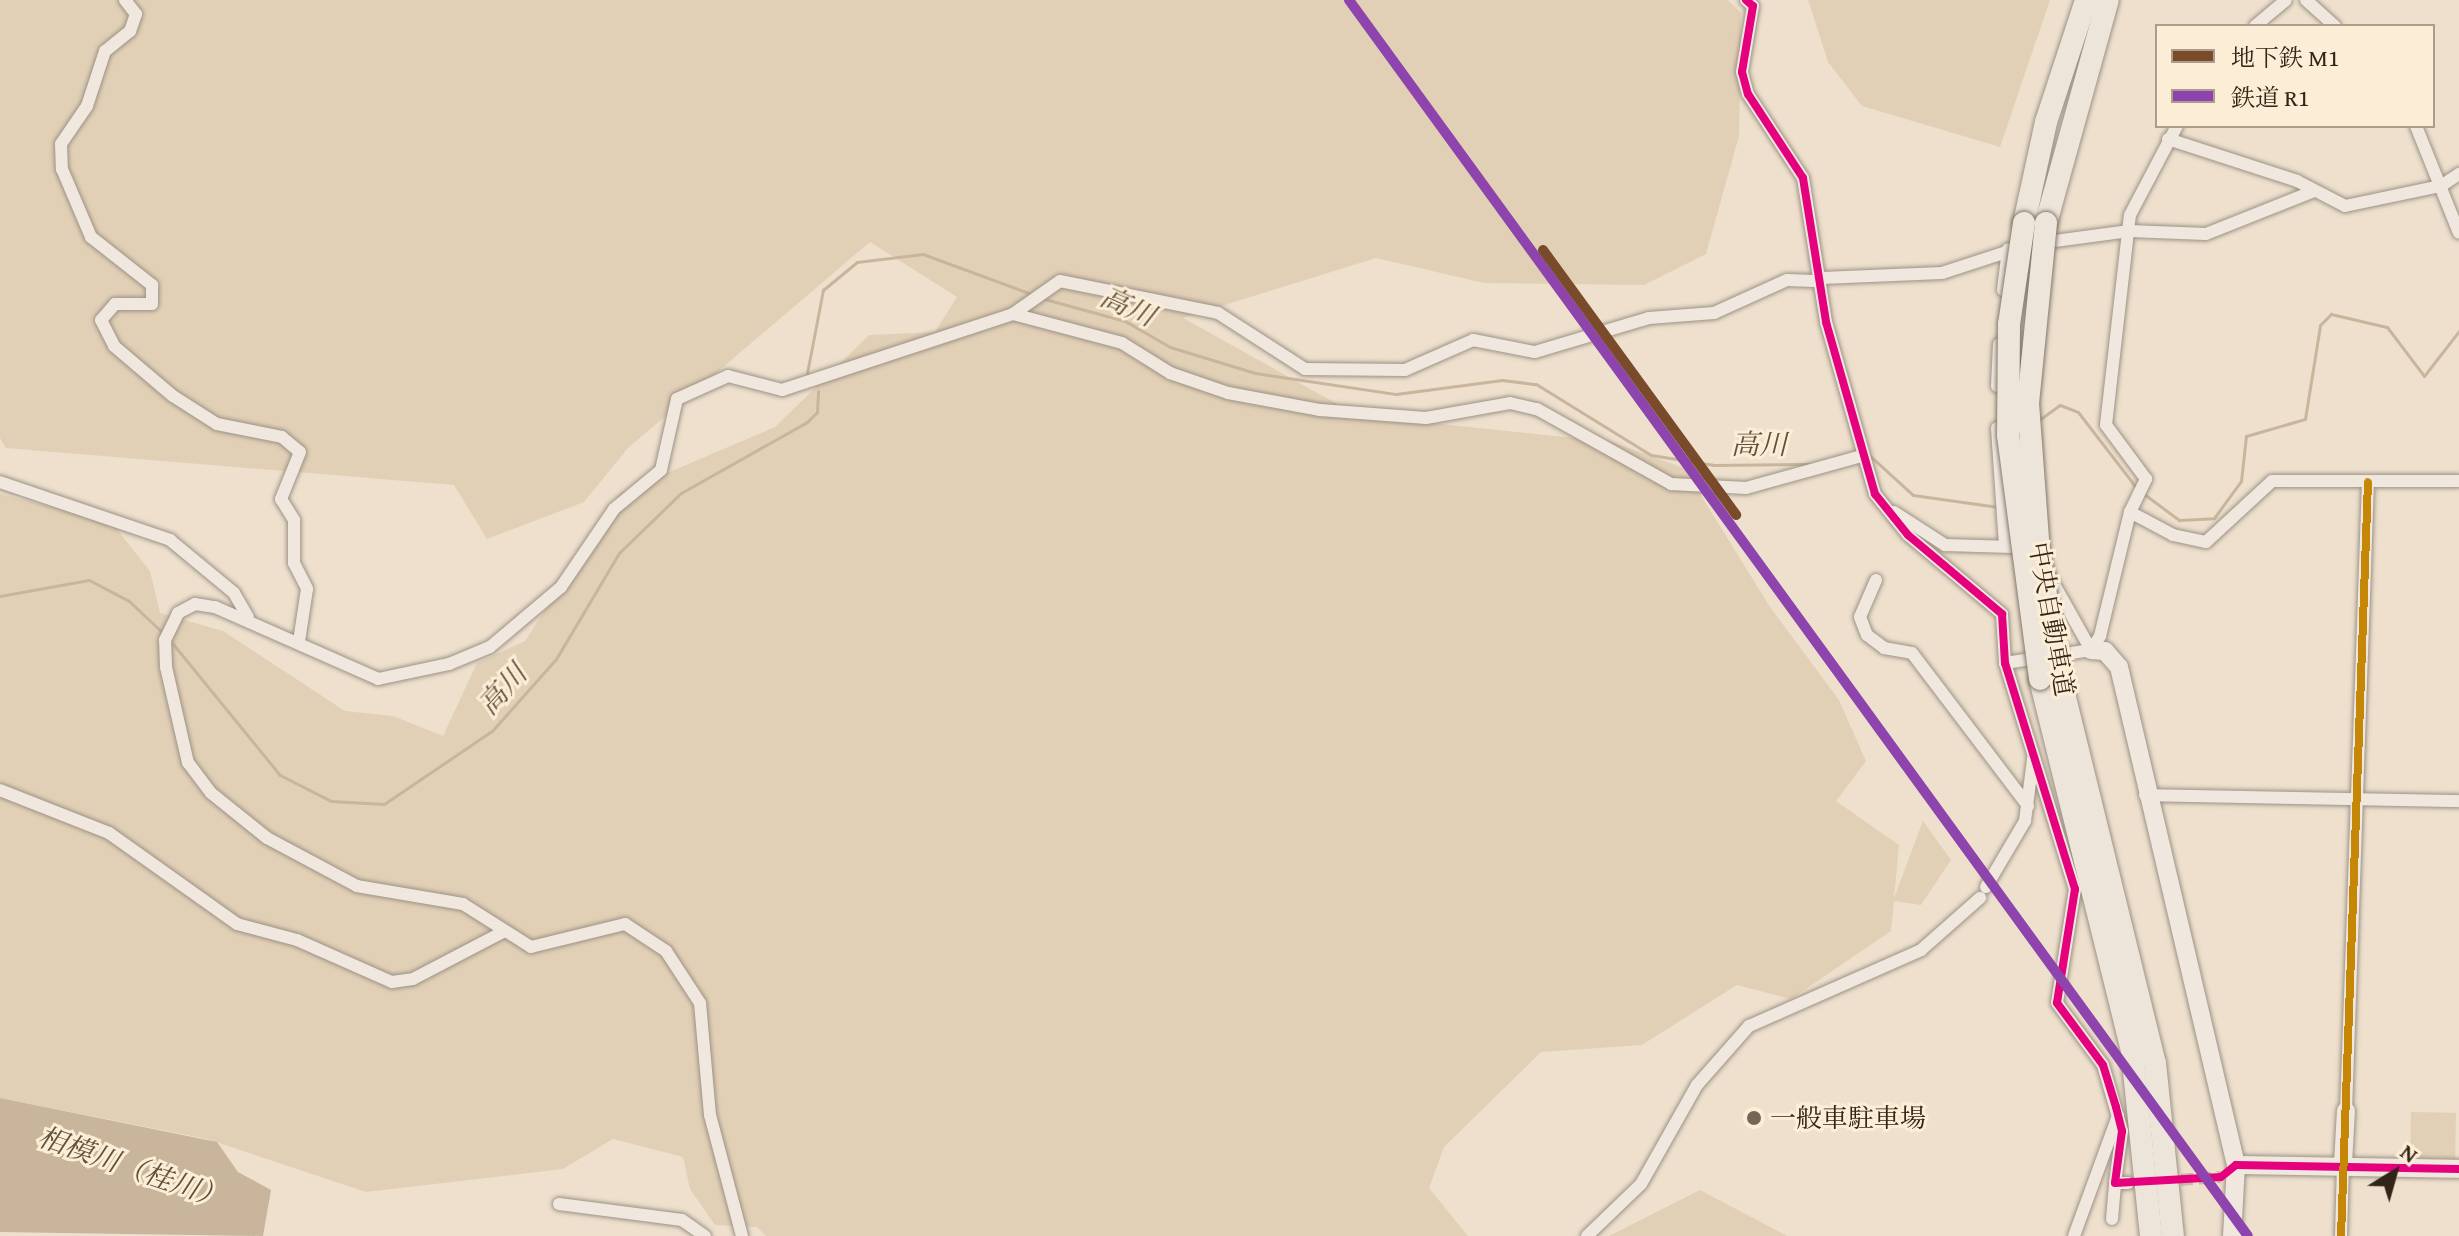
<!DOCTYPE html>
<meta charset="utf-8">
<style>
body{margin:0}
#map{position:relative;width:2459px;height:1236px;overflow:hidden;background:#eee0cd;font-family:"Gentium Book Plus","Noto Serif JP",serif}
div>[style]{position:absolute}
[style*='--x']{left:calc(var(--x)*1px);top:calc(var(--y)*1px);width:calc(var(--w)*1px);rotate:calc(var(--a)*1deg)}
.green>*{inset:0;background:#e2d0b6;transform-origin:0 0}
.water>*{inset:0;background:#c8b59b}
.stream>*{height:3px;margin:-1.5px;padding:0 1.5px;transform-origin:1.5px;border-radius:1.5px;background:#c8b59b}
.street-tunnel>*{height:12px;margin-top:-6px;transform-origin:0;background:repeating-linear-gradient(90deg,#c8baa8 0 12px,transparent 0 18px)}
.roads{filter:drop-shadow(0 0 2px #9c9286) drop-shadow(0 0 2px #9c9286)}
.street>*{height:12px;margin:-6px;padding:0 6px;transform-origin:6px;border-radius:6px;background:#f0e8df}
.secondary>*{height:18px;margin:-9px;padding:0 9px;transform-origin:9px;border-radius:9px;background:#f0e8df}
.highway>*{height:22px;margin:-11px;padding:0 11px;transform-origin:11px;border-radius:11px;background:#ede5da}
.bridges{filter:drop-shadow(0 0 2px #82796d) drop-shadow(0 0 2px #82796d)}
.highway-bridge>*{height:22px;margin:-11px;padding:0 11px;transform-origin:11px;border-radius:11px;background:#ede5da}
.bus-1>*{height:8px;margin:-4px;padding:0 4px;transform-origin:4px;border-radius:4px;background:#e5007d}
.bus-2>*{height:8px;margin:-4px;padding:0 4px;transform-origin:4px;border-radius:4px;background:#c68606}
.rail-1>*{height:10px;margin:-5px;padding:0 5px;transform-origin:5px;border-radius:5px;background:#8e44ad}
.metro-1>*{height:10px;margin:-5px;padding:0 5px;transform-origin:5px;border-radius:5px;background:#7a4b2a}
.dots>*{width:22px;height:22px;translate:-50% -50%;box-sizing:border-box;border:4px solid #fcedd6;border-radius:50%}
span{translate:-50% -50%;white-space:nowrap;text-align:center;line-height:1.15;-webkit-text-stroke:6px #fcedd6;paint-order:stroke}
.street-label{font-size:26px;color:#322416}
.poi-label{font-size:26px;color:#322416}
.left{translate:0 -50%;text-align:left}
.water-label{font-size:28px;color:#61503d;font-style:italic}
.legend{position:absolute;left:2155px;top:24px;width:280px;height:104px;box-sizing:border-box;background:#fcedd6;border:2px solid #ab9d89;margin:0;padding:10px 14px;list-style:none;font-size:24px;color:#322416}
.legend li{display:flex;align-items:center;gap:16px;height:40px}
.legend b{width:40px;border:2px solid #ab9d89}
.north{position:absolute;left:2355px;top:1132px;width:80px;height:80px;-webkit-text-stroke:6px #fcedd6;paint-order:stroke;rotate:37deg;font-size:22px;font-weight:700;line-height:32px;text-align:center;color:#322416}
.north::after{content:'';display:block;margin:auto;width:28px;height:36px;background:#322416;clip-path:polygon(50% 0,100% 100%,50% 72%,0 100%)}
</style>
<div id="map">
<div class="green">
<div style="clip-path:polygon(0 0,1728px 0,1741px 13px,1739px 136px,1706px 254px,1644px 285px,1484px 283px,1376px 258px,1183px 318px,1357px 415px,1612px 442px,1684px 468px,1770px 607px,1839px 700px,1866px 761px,1836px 801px,1899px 845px,1894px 898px,1923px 821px,1951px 860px,1921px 905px,1894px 901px,1891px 931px,1791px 999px,1737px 985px,1642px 1045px,1541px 1052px,1444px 1147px,1429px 1188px,1468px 1236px,766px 1236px,757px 1227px,715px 1225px,690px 1189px,683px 1157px,613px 1139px,563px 1169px,366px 1192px,207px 1139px,0 1098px,0 494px,111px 522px,150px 571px,160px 613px,223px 631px,345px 711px,393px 716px,443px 736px,477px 663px,525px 641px,620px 493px,775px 427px,869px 335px,935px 332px,957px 297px,870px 242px,628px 448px,584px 502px,487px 539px,454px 485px,6px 448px,0 438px)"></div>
<div style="clip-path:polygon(1808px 0,2050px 0,2000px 147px,1862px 106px,1828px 62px)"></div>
<div style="left:2411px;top:1112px;width:45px;height:46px;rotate:1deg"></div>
<div style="clip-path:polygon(1700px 1190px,1787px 1236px,1609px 1236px)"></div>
</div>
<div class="water">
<div style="clip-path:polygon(0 1098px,217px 1142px,238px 1172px,271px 1190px,263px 1236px,0 1232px)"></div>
</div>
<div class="stream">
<div style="--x:1041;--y:298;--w:87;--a:15.3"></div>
<div style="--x:1125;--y:321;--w:52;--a:30"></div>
<div style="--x:1170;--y:347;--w:89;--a:17"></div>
<div style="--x:1255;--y:373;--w:143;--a:8.5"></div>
<div style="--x:1396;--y:394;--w:107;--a:-7.5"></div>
<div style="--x:1502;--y:380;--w:34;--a:7"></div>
<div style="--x:1536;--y:384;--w:135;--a:31.7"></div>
<div style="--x:1651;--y:455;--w:64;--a:9"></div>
<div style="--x:1714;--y:465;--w:97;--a:-0.6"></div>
<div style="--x:807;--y:373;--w:85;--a:-79.1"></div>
<div style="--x:823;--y:290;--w:44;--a:-39.5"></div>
<div style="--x:857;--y:262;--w:66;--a:-6.9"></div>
<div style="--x:923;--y:254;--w:118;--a:20.3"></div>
<div style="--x:2039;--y:420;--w:26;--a:-36"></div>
<div style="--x:2060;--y:405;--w:19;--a:21"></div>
<div style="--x:2078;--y:412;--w:98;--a:52.4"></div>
<div style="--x:1868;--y:454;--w:61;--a:42.3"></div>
<div style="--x:1913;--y:495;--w:86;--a:8"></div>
<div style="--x:2144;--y:494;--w:44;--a:36.6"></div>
<div style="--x:2179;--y:520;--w:35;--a:-3"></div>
<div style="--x:2214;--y:518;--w:46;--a:-53.9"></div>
<div style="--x:2241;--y:481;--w:45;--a:-83.7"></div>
<div style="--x:2246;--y:436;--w:61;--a:-16.1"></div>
<div style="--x:2305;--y:419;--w:95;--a:-80.9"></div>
<div style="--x:2320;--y:325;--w:16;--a:-45"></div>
<div style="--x:2331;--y:314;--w:57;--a:13.1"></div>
<div style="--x:2387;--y:327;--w:61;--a:52.9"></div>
<div style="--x:2424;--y:376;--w:57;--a:-52.1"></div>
<div style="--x:0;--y:596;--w:90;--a:-10.2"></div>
<div style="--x:89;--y:580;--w:45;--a:27.7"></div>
<div style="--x:129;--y:601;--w:47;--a:43.3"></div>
<div style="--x:173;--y:644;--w:169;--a:50.8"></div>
<div style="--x:280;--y:775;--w:57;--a:27"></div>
<div style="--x:331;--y:801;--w:53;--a:3.2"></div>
<div style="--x:384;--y:804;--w:130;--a:-34.1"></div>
<div style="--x:492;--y:731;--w:96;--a:-48.4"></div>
<div style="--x:556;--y:659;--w:123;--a:-59.3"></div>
<div style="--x:619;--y:553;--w:86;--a:-44.1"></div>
<div style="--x:681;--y:493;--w:145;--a:-29.4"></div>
<div style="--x:807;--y:422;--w:14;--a:-45"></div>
<div style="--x:817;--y:412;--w:21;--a:-87"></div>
</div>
<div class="street-tunnel">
<div style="--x:2163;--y:1181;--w:58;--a:-3.9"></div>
</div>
<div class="roads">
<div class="street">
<div style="--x:125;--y:0;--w:18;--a:52"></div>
<div style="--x:136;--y:14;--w:18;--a:109"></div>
<div style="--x:130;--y:31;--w:32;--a:141"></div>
<div style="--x:105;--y:51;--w:58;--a:108.1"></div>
<div style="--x:87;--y:106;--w:46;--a:124.4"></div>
<div style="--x:61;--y:144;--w:25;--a:88"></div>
<div style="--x:62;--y:169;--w:74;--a:66.9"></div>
<div style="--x:91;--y:237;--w:78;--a:38.2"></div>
<div style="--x:152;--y:285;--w:19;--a:90"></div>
<div style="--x:152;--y:304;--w:37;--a:180"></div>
<div style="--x:115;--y:304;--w:21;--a:131"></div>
<div style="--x:101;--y:320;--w:29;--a:63"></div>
<div style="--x:114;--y:346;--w:77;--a:40.3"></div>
<div style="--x:173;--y:396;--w:52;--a:32.5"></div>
<div style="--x:217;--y:424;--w:66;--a:11.3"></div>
<div style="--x:282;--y:437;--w:23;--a:40"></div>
<div style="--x:300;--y:452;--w:51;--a:112"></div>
<div style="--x:281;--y:499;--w:25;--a:58"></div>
<div style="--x:294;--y:520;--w:43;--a:90"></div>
<div style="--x:294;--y:563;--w:29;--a:63"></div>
<div style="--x:307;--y:589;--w:53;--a:98.7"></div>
<div style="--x:1746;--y:0;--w:9;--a:41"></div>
<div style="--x:1753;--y:6;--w:67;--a:99.5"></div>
<div style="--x:1742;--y:72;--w:23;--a:75"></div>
<div style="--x:1748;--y:94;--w:100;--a:56.8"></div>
<div style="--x:1803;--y:178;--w:146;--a:80.9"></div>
<div style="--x:1826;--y:322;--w:179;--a:74.1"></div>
<div style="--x:1875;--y:494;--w:53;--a:51.2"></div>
<div style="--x:1908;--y:535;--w:123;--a:40"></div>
<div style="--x:2002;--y:614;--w:49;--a:86.5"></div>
<div style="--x:2005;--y:663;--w:237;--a:72.8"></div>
<div style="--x:2075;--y:889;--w:115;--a:99"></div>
<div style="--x:2057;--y:1003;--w:77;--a:53.4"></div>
<div style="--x:2103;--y:1065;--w:69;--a:73.9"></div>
<div style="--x:2122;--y:1131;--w:52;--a:97.7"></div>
<div style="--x:2115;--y:1183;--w:13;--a:0"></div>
<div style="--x:2306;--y:0;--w:39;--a:42"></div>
<div style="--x:2255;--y:26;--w:40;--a:-40"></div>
<div style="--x:2416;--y:126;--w:115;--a:68.1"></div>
<div style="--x:2168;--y:139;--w:136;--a:18"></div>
<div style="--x:2297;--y:181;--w:54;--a:27.5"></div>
<div style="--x:2345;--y:206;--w:98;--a:-11.8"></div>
<div style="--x:2441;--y:186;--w:22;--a:-34"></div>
<div style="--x:2040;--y:243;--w:90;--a:-7.7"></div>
<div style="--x:2129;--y:231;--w:77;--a:2.2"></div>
<div style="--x:2206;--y:234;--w:116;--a:-21.7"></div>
<div style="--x:1822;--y:278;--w:120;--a:-2.4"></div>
<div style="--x:1942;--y:273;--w:84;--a:-18"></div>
<div style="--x:2003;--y:290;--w:41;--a:-83"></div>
<div style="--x:1013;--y:314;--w:57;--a:-35.1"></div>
<div style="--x:1060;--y:281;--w:161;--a:11.4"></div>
<div style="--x:1218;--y:313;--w:103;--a:32.8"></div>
<div style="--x:1305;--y:369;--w:100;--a:0.6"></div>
<div style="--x:1405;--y:370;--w:74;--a:-23.8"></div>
<div style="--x:1473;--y:340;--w:63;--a:11"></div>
<div style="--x:1535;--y:352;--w:119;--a:-16.6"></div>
<div style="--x:1649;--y:318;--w:65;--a:-4.4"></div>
<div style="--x:1714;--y:313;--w:80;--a:-24.3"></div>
<div style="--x:1787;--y:280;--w:34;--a:2"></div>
<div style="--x:1997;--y:386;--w:42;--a:-87.3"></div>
<div style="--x:1997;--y:428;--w:118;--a:86.1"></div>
<div style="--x:0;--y:482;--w:180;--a:18.8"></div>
<div style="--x:170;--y:540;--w:83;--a:39.6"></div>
<div style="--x:234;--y:593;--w:28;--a:60"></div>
<div style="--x:1894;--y:512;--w:61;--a:32.9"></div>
<div style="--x:1945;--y:545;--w:68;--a:1.7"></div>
<div style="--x:2130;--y:512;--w:49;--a:28.1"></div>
<div style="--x:2173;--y:535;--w:34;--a:12"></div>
<div style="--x:2206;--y:542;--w:90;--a:-42.7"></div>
<div style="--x:2272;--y:481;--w:187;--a:0"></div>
<div style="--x:2046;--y:570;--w:92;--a:60.6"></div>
<div style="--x:1876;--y:580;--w:40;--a:113.4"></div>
<div style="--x:1860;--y:617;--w:19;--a:69"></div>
<div style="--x:1867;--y:635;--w:21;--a:37"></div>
<div style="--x:1884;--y:648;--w:28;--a:10"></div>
<div style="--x:1912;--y:653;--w:192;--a:52.8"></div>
<div style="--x:2005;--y:663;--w:87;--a:-8.6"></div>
<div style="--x:2091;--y:650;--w:17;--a:-57"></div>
<div style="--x:2100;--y:636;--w:128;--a:-76.4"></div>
<div style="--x:2130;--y:512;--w:37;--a:-64"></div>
<div style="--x:2146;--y:479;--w:67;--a:-126.5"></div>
<div style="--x:2106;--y:425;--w:211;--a:-83.5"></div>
<div style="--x:2130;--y:215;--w:101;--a:-62.2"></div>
<div style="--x:0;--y:790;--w:117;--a:21.5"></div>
<div style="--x:109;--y:833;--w:157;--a:35.4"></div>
<div style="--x:237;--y:924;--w:62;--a:14.9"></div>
<div style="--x:297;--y:940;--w:104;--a:23.9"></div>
<div style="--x:392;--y:982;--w:21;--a:-8"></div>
<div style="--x:413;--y:979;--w:102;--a:-27.6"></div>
<div style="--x:2145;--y:795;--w:314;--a:1.1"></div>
<div style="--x:1986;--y:887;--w:77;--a:-59.4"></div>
<div style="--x:2025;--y:821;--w:63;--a:-82.6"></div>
<div style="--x:2346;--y:1111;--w:629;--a:-88"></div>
<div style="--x:559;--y:1204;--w:124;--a:7.4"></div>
<div style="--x:682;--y:1220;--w:28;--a:35"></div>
<div style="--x:2112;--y:1219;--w:36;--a:-85"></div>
<div style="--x:742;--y:1236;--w:125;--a:-104.8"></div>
<div style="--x:710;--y:1115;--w:112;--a:-95.1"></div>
<div style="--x:700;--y:1003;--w:62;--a:-123.2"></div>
<div style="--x:666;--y:951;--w:49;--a:-146.6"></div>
<div style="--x:625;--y:924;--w:97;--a:166.3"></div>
<div style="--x:531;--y:947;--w:80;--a:-147.7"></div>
<div style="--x:463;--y:904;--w:108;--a:-170.4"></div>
<div style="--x:357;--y:886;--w:102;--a:-151.9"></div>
<div style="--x:267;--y:838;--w:72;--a:-141.2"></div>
<div style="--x:211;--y:793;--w:38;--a:-127"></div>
<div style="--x:188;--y:763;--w:98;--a:-102.9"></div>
<div style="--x:166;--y:667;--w:27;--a:-92"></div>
<div style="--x:165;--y:640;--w:30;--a:-64"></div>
<div style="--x:178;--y:613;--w:19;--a:-28"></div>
<div style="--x:195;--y:604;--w:20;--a:9"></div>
<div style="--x:215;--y:607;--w:178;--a:23.8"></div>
<div style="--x:378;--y:679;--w:73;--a:-11.9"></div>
<div style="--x:449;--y:664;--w:44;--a:-22.5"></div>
<div style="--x:490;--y:647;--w:93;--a:-40.2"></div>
<div style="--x:561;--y:587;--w:94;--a:-55.8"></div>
<div style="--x:614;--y:509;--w:61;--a:-39.7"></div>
<div style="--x:661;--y:470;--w:73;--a:-77.3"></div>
<div style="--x:677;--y:399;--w:56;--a:-24.3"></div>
<div style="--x:728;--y:376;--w:56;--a:14.5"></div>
<div style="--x:782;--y:390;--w:243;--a:-18.2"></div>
<div style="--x:1013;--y:314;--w:113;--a:14.9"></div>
<div style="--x:1122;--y:343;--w:57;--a:32"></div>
<div style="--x:1170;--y:373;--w:61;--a:19"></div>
<div style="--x:1228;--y:393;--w:94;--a:10.5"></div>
<div style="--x:1320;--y:410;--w:106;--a:4.3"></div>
<div style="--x:1426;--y:418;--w:85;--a:-10.1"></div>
<div style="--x:1510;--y:403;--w:28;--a:13"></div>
<div style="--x:1537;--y:409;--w:154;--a:29.2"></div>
<div style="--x:1671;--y:484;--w:75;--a:3.1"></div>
<div style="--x:1746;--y:488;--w:119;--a:-15.5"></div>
<div style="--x:1587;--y:1236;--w:75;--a:-43.9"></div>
<div style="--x:1641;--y:1184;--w:114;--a:-60.5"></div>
<div style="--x:1697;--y:1085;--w:79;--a:-48.6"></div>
<div style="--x:1749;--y:1026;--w:188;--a:-23.8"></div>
<div style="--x:1921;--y:950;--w:79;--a:-41.4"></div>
<div style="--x:2074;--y:1236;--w:128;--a:-69.9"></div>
<div style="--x:2341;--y:1236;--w:72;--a:-88.4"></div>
</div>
<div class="secondary">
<div style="--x:2091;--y:650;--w:14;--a:4"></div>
<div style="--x:2105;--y:651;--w:21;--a:49"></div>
<div style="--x:2119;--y:667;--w:512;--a:76.78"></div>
<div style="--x:2236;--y:1165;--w:71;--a:93.2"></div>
<div style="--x:2343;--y:1164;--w:53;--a:-86.8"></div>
<div style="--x:2236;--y:1165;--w:223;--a:1"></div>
</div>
<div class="highway">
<div style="--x:2024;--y:223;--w:103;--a:-77.7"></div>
<div style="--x:2046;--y:122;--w:128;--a:-71.8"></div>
<div style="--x:2046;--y:223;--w:231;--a:-74.5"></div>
<div style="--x:2060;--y:677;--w:398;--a:76.2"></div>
<div style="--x:2155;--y:1063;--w:174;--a:84.1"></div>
<div style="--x:2040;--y:679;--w:384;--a:76.1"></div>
<div style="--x:2132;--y:1052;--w:185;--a:84.1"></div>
</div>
</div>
<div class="bridges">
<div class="highway-bridge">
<div style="--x:2024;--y:223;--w:102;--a:98.4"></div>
<div style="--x:2009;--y:324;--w:111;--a:90.5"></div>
<div style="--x:2008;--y:435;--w:246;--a:82.5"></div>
<div style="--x:2046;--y:223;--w:181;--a:95.7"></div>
<div style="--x:2028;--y:403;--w:150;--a:85.8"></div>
<div style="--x:2039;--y:553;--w:126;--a:80.4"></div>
</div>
</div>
<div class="bus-1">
<div style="--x:1746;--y:0;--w:9;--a:41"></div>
<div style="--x:1753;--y:6;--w:67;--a:99.5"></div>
<div style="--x:1742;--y:72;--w:23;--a:75"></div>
<div style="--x:1748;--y:94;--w:100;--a:56.8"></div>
<div style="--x:1803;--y:178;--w:146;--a:80.9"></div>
<div style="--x:1826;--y:322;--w:179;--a:74.1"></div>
<div style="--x:1875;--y:494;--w:53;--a:51.2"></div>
<div style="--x:1908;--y:535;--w:123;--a:40"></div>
<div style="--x:2002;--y:614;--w:49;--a:86.5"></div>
<div style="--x:2005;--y:663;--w:237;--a:72.8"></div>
<div style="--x:2075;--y:889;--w:115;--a:99"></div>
<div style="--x:2057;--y:1003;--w:77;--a:53.4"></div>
<div style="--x:2103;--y:1065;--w:44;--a:72.8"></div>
<div style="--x:2116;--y:1107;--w:25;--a:76"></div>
<div style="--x:2122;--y:1131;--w:52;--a:97.7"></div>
<div style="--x:2115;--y:1183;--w:106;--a:-3.2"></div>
<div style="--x:2221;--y:1177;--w:19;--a:-39"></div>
<div style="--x:2236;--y:1165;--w:223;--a:1"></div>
</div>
<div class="bus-2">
<div style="--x:2341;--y:1236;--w:754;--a:-87.95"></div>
</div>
<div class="rail-1">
<div style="--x:1349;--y:0;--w:1528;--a:53.97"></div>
</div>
<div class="metro-1">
<div style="--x:1543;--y:250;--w:328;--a:53.9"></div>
</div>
<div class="dots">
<div style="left:1754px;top:1118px;background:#746656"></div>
</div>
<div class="street-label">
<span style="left:2052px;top:619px;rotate:80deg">中央自動車道</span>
</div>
<div class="poi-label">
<span class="left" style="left:1770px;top:1118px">一般車駐車場</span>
</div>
<div class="water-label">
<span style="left:1128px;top:306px;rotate:24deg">高川</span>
<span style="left:1759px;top:444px">高川</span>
<span style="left:502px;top:689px;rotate:-48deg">高川</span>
<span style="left:132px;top:1167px;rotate:19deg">相模川（桂川）</span>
</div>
<ul class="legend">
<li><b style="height:10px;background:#7a4b2a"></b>地下鉄 M1</li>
<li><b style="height:10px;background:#8e44ad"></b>鉄道 R1</li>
</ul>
<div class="north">N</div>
</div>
